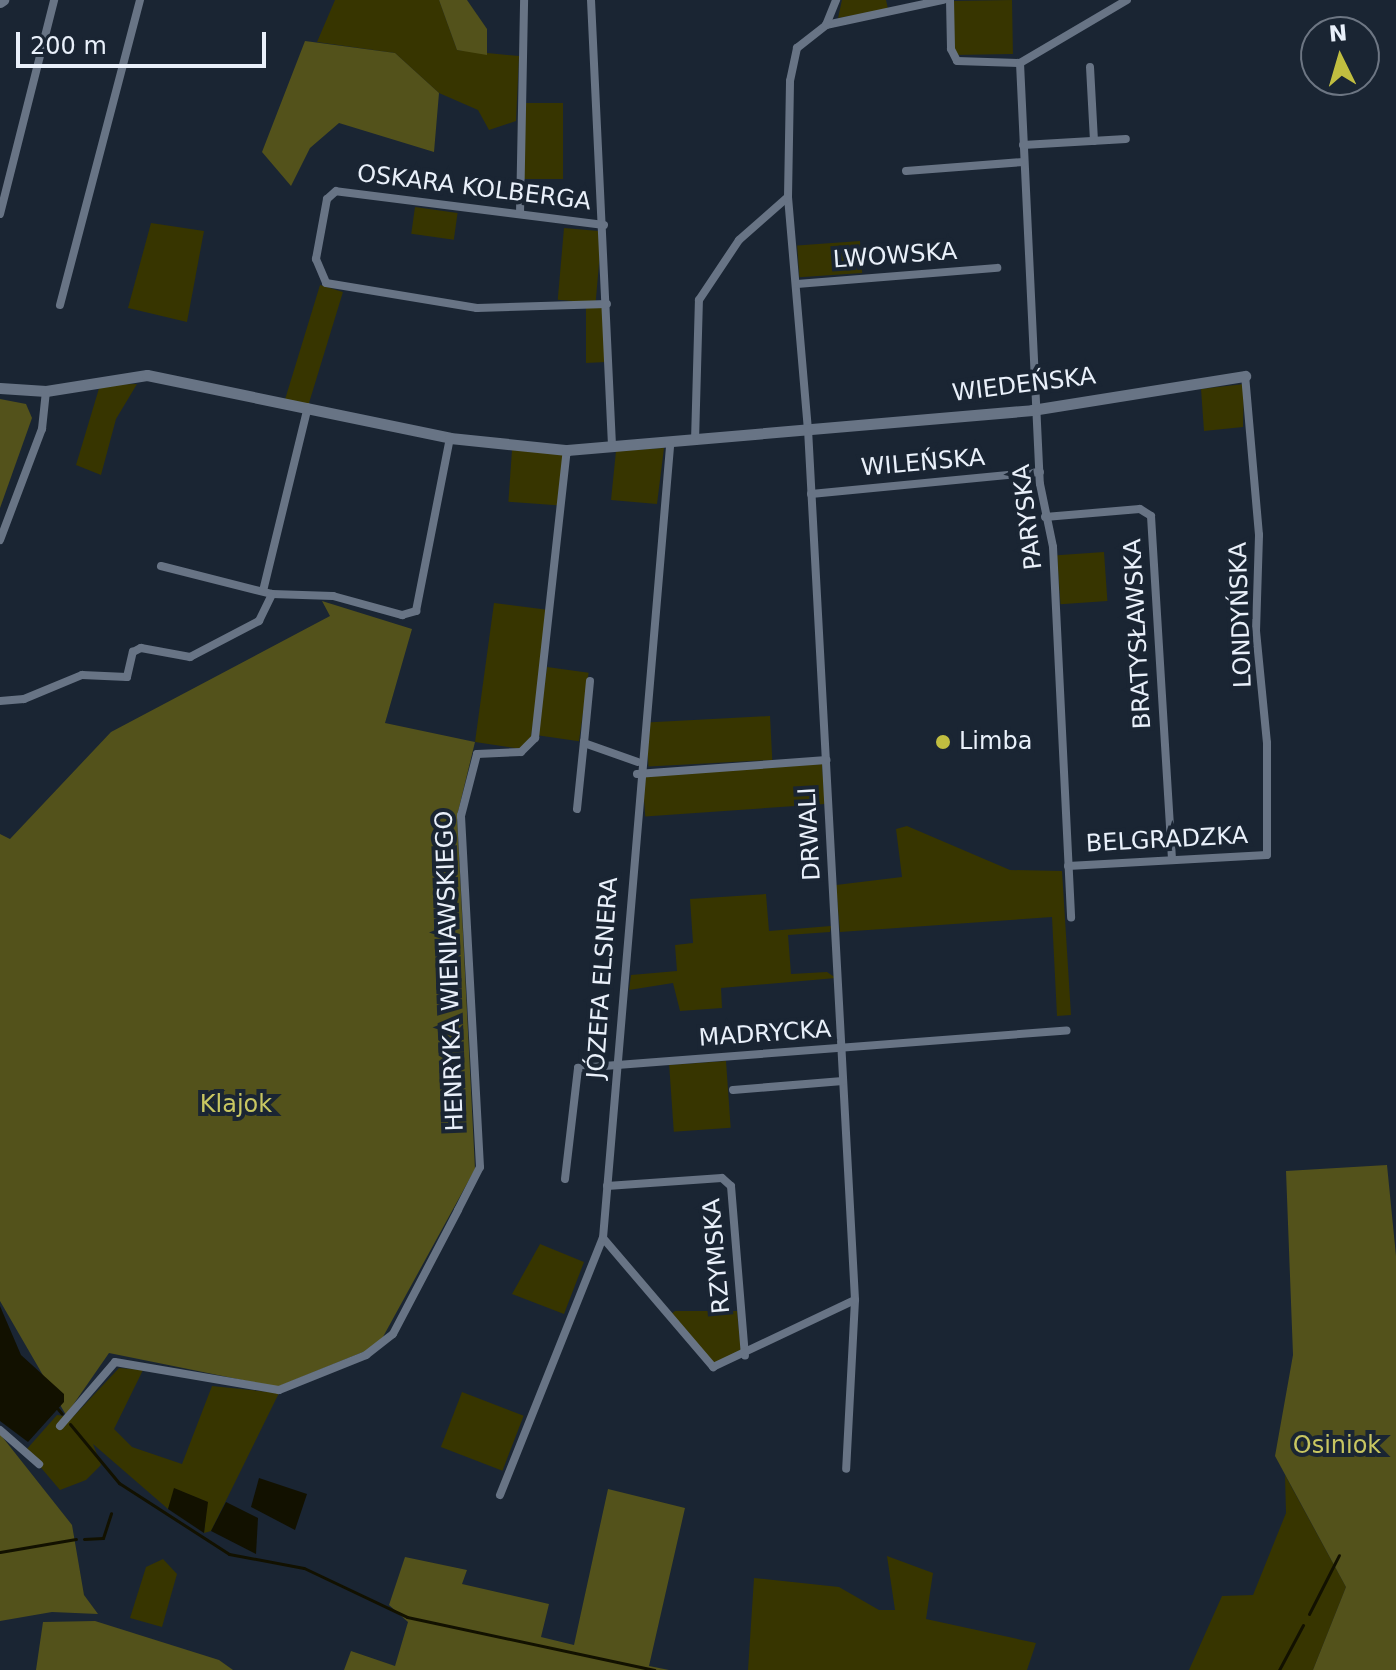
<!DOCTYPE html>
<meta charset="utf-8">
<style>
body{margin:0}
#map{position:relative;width:1396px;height:1670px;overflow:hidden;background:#1a2533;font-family:"DejaVu Sans",sans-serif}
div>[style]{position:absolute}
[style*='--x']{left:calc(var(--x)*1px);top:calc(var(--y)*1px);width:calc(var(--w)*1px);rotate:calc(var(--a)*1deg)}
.green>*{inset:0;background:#373500;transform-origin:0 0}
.forest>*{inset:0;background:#53521b}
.water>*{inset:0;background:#121100}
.stream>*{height:3px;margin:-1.5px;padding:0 1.5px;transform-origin:1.5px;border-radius:1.5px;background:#121100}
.street>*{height:8px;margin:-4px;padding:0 4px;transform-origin:4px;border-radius:4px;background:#687485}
.secondary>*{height:11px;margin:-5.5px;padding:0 5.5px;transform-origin:5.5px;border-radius:5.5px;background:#687485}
.dots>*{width:22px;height:22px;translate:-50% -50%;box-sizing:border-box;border:4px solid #1a2533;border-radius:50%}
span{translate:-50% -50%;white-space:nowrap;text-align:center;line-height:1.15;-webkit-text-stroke:8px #1a2533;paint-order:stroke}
.street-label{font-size:24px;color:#e9f0fa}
.poi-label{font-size:24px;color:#e9f0fa}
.left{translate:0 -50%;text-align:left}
.park-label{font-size:24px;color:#c8c661}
.north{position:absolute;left:1300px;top:16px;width:80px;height:80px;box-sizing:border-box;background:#1a2533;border:2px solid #6d7683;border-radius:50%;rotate:355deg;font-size:22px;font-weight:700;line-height:32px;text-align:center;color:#e9f0fa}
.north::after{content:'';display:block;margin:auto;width:28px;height:36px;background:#c1be40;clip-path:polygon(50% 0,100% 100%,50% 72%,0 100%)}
.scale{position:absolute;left:16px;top:32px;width:250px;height:36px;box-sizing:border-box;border:4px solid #e9f0fa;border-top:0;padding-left:10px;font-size:24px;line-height:28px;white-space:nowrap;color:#e9f0fa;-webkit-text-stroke:6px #1a2533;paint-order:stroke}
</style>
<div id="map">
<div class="green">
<div style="clip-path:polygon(335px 0,439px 0,457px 50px,519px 56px,516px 121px,489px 130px,478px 110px,439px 93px,395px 53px,317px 42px)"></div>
<div style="clip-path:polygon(842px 0,886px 0,888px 9px,838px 18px)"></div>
<div style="left:1012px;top:0;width:54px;height:60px;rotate:89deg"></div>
<div style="left:523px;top:103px;width:40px;height:76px"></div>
<div style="left:415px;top:207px;width:43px;height:27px;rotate:8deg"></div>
<div style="clip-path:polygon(151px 223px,204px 231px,187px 322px,128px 308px)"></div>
<div style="left:564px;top:228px;width:38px;height:72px;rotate:5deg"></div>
<div style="left:860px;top:241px;width:32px;height:63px;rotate:86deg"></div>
<div style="left:320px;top:285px;width:24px;height:120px;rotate:17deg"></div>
<div style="clip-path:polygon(586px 308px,603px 308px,606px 362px,586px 363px)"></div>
<div style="clip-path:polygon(137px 384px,116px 419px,101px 475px,76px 465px,100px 385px)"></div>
<div style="clip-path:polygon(1244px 384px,1243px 427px,1204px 431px,1201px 389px)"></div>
<div style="clip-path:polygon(664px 448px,657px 504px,611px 500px,616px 451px)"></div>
<div style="left:512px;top:450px;width:52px;height:52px;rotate:4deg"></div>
<div style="left:1104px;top:552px;width:49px;height:47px;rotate:86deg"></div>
<div style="clip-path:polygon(494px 603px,549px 610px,531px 737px,522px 749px,475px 742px)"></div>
<div style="left:547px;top:667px;width:42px;height:69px;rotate:8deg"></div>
<div style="left:770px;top:716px;width:44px;height:124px;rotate:87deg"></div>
<div style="left:822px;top:764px;width:40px;height:180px;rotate:86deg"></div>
<div style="clip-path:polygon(907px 826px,1010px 870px,1062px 871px,1071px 1015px,1057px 1016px,1052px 917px,840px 932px,836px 885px,902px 877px,896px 829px)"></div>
<div style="clip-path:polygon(766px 894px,769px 931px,831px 926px,830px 932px,788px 935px,791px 974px,827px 972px,836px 978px,721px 988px,722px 1008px,680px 1011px,673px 983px,629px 990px,631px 975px,677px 971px,675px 945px,693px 943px,690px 899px)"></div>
<div style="left:726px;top:1061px;width:67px;height:57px;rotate:86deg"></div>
<div style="clip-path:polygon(540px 1244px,584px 1262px,564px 1314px,512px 1294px)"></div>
<div style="clip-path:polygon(675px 1311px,737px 1311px,741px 1352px,715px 1364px,671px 1314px)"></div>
<div style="clip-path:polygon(119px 1368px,143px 1370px,114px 1429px,132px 1447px,182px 1464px,212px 1386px,279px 1393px,211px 1531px,204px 1533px,207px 1502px,175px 1489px,168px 1509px,93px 1444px,101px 1465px,86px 1480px,60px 1490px,26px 1450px,57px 1415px,73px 1417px)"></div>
<div style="left:462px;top:1392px;width:66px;height:59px;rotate:21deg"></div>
<div style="clip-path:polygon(1285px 1475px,1346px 1587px,1313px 1670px,1189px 1670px,1222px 1596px,1253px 1595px,1286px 1513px)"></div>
<div style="clip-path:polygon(887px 1556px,933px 1573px,926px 1619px,1036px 1643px,1027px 1670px,748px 1670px,754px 1578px,839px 1587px,879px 1610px,895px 1610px)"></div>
<div style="clip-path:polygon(163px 1559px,177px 1574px,162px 1627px,130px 1618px,146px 1567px)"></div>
</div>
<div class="forest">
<div style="clip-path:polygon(439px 0,467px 0,487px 29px,487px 55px,457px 50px)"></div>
<div style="clip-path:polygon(305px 41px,395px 53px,439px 93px,434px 152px,339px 123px,310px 148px,291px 186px,262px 152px)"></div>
<div style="clip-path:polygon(0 399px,26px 404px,32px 418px,0 508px)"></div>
<div style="clip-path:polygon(322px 601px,412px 629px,385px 723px,475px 742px,457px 816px,475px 1169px,378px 1346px,277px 1387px,109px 1353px,66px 1415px,0 1301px,0 834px,10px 839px,111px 732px,330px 616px)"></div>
<div style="clip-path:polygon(1387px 1165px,1396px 1256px,1396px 1670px,1313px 1670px,1346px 1587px,1275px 1456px,1293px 1355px,1286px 1171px)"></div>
<div style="clip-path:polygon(0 1434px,72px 1525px,84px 1595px,98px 1614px,52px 1612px,0 1621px)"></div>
<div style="clip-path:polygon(608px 1489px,685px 1508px,649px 1666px,669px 1670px,344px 1670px,351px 1651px,395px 1666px,408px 1622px,389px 1605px,405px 1557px,467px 1570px,462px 1584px,549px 1604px,541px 1637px,574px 1645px)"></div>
<div style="clip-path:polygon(95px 1621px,219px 1660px,233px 1670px,36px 1670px,43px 1622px)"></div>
</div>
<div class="water">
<div style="clip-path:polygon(0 1306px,21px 1355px,64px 1394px,64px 1402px,28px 1442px,0 1421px)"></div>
<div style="clip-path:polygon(259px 1478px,307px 1494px,295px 1530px,251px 1507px)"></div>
<div style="clip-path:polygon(174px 1488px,208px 1502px,204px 1533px,168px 1509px)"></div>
<div style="clip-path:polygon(226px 1502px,258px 1518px,256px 1554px,211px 1531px)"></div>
</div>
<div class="stream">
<div style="--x:58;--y:1409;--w:6;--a:51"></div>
<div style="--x:70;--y:1424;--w:77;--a:50.3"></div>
<div style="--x:119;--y:1483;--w:131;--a:32.8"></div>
<div style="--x:229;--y:1554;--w:76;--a:10.6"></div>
<div style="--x:304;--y:1568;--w:114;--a:25.4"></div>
<div style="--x:407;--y:1617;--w:253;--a:12.1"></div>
<div style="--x:84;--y:1539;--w:19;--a:-3"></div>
<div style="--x:103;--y:1538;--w:26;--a:-72"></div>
<div style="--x:0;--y:1552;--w:77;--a:-9.7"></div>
<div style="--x:1309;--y:1614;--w:66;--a:-63"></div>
<div style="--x:1279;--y:1670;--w:51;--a:-61.9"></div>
</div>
<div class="street">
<div style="--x:591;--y:0;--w:447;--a:87.3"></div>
<div style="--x:950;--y:0;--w:49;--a:88.8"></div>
<div style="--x:951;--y:49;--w:13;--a:63"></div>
<div style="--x:957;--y:61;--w:63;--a:1.8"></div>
<div style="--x:826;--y:25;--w:120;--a:-12.1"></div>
<div style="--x:1020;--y:63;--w:421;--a:87.3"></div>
<div style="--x:1040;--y:484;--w:64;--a:78.3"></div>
<div style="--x:1053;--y:547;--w:371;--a:87.2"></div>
<div style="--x:1020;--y:63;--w:124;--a:-30.5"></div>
<div style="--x:1090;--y:67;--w:74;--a:86.9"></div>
<div style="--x:1023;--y:145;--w:103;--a:-3.3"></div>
<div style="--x:906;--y:171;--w:118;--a:-4.4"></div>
<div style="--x:788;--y:197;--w:233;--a:85.1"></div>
<div style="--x:808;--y:429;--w:872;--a:86.91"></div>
<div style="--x:855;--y:1300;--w:169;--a:93"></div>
<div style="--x:0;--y:214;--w:221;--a:-75.8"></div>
<div style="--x:520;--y:214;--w:214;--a:-88.9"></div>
<div style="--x:604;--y:225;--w:270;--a:-172.8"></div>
<div style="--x:336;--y:191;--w:12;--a:138"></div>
<div style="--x:327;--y:199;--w:61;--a:100.4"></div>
<div style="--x:316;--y:259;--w:26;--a:67"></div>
<div style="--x:326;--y:283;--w:153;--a:9.4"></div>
<div style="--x:477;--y:308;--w:130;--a:-1.8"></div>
<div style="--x:797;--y:284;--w:201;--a:-4.6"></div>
<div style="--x:60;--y:305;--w:315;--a:-75.3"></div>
<div style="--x:695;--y:441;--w:141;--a:-88.4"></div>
<div style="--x:699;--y:300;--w:72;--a:-56.3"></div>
<div style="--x:739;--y:240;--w:65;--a:-41.3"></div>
<div style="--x:788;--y:197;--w:116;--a:-89"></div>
<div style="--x:790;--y:81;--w:34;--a:-78"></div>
<div style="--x:797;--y:48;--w:37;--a:-38"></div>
<div style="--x:826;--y:25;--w:27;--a:-68"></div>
<div style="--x:811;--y:494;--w:230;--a:-5.5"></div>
<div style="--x:1045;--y:517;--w:95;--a:-4.8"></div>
<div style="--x:1140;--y:509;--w:13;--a:32"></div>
<div style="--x:1151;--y:516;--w:344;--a:86.5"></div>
<div style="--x:0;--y:540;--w:119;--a:-69.3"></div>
<div style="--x:42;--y:429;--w:38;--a:-84"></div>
<div style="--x:161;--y:566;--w:114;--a:14.2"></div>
<div style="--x:272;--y:594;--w:61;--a:1.9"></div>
<div style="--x:333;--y:596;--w:72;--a:15.4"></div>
<div style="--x:402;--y:615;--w:15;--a:-16"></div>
<div style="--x:416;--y:611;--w:176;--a:-78.9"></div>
<div style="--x:263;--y:591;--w:189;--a:-76.3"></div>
<div style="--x:590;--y:681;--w:62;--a:95.5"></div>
<div style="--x:584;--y:743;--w:57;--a:19.4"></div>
<div style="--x:0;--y:701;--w:24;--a:-5"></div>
<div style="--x:24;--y:699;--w:63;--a:-22.5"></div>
<div style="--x:82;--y:675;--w:45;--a:2.5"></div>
<div style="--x:127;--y:677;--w:26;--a:-77"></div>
<div style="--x:133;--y:652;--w:9;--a:-27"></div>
<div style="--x:141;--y:648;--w:50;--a:10.4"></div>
<div style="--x:190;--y:657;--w:78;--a:-27.6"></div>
<div style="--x:259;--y:621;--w:30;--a:-64"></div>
<div style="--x:637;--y:774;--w:190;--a:-4.2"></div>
<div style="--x:577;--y:809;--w:68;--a:-84.1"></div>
<div style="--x:1068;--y:866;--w:199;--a:-3.2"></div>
<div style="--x:1267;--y:855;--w:112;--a:-90"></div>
<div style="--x:1267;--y:743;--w:113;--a:-95.6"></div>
<div style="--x:1256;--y:631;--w:96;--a:-88.2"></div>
<div style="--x:1259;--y:535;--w:160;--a:-95"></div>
<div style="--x:733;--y:1090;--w:110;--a:-4.7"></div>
<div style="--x:565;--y:1179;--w:112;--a:-83.3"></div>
<div style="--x:578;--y:1068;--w:490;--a:-4.4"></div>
<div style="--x:607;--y:1186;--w:115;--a:-4"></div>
<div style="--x:722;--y:1178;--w:12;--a:42"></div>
<div style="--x:731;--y:1186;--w:170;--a:85.3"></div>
<div style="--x:603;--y:1238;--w:170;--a:49.5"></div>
<div style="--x:713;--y:1367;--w:157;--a:-25.3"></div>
<div style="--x:60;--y:1426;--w:84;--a:-49.3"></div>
<div style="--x:115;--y:1362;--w:166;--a:9.7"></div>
<div style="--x:279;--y:1390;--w:94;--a:-21.9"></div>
<div style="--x:366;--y:1355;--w:34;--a:-38"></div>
<div style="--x:393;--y:1334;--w:140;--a:-62.3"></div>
<div style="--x:458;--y:1210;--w:48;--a:-62.9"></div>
<div style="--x:480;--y:1167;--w:352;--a:-93.1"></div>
<div style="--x:461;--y:816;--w:64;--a:-75.5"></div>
<div style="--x:477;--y:754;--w:44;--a:-2.6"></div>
<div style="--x:521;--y:752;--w:20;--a:-45"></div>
<div style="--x:535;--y:738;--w:290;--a:-83.7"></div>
<div style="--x:0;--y:1430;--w:52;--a:41.1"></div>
<div style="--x:500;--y:1495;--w:277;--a:-68.2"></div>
<div style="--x:603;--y:1238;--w:795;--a:-85.16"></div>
</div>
<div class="secondary">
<div style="--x:0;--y:2;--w:4;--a:-34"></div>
<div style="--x:0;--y:388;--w:46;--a:3.7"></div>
<div style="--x:46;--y:391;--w:102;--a:-9"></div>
<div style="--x:147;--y:375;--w:309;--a:11.7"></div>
<div style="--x:450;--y:438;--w:118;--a:5.9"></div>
<div style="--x:567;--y:450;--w:467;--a:-4.9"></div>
<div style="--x:1032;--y:410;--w:216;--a:-9.1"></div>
</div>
<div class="dots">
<div style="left:943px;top:742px;background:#c1be40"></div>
</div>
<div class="street-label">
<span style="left:474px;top:188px;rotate:7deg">OSKARA KOLBERGA</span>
<span style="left:895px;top:256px;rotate:-4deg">LWOWSKA</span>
<span style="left:1024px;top:385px;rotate:-7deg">WIEDEŃSKA</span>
<span style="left:923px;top:463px;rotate:-5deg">WILEŃSKA</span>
<span style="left:1028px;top:517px;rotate:-97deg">PARYSKA</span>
<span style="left:1241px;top:615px;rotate:-92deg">LONDYŃSKA</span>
<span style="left:1138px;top:634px;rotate:-93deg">BRATYSŁAWSKA</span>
<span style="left:810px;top:834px;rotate:-93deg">DRWALI</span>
<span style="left:1167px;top:840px;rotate:-3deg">BELGRADZKA</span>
<span style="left:450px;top:971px;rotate:-92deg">HENRYKA WIENIAWSKIEGO</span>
<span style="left:603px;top:978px;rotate:-86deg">JÓZEFA ELSNERA</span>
<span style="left:765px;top:1034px;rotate:-4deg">MADRYCKA</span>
<span style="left:717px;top:1256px;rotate:-95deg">RZYMSKA</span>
</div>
<div class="poi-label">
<span class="left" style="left:959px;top:742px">Limba</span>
</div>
<div class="park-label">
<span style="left:236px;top:1105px">Klajok</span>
<span style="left:1337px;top:1446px">Osiniok</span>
</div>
<div class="north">N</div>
<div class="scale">200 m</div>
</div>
